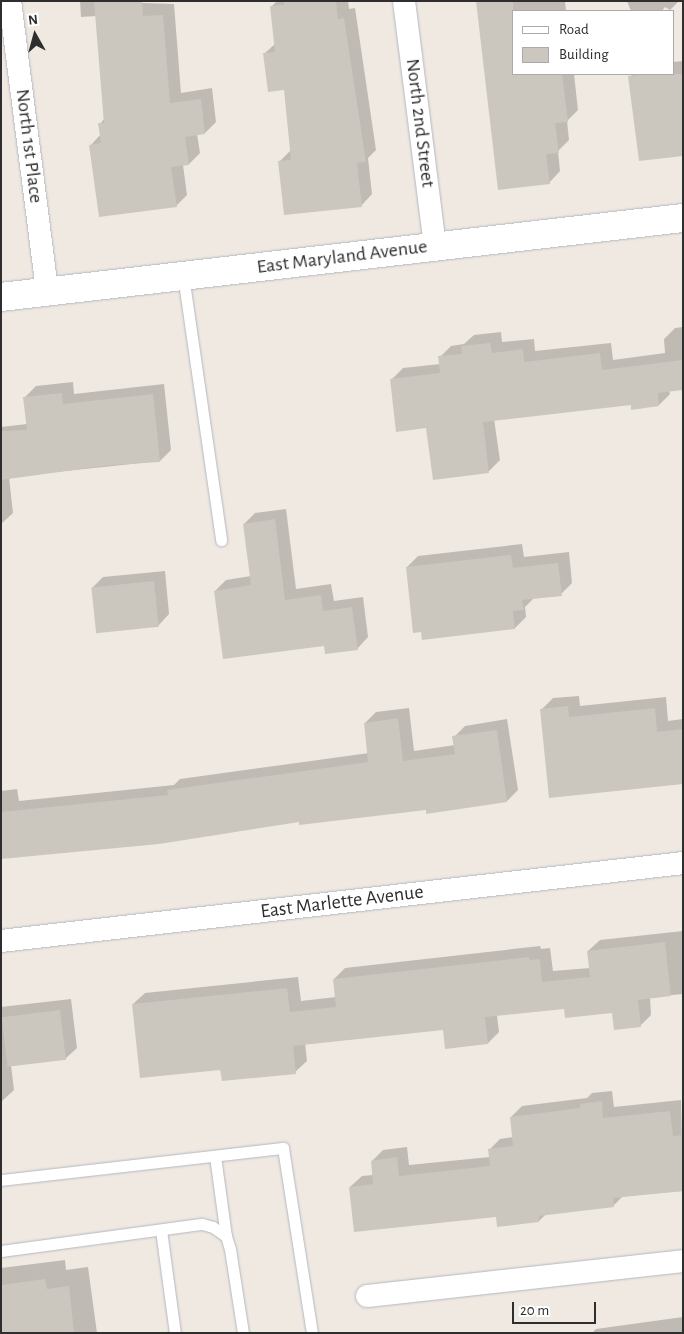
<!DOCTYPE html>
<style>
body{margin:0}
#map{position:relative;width:684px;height:1334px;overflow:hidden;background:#efe9e1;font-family:"Alegreya Sans",sans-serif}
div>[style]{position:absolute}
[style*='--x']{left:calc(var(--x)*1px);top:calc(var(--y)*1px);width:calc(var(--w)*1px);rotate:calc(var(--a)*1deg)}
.shadow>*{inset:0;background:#0003}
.building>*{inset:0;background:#cbc7bf;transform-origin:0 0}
.roads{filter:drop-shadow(0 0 1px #b4b7c1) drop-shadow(0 0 1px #b4b7c1)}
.service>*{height:11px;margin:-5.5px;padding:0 5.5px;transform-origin:5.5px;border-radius:5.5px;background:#fff}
.minor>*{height:22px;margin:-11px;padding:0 11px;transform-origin:11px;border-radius:11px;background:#fff}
.tertiary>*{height:28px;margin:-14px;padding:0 14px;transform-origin:14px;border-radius:14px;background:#fff}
span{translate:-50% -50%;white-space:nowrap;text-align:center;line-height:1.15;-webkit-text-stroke:4px #fff;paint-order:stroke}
.street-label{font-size:20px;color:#2e2e2e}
.frame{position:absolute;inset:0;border:2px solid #2e2e2e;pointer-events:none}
.legend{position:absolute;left:512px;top:10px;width:162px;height:65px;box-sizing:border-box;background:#fff;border:1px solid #ababab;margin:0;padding:6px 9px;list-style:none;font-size:15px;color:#2e2e2e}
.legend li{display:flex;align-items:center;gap:10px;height:25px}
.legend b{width:25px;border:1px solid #ababab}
.north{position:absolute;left:10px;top:10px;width:50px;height:50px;-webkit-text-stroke:4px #fff;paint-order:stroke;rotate:353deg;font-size:14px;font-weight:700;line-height:20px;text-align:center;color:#2e2e2e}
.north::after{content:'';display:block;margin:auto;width:18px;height:22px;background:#2e2e2e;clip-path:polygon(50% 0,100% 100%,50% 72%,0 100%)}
.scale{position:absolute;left:512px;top:1302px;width:84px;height:22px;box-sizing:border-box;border:2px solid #2e2e2e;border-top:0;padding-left:6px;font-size:15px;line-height:18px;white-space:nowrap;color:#2e2e2e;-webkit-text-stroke:4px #fff;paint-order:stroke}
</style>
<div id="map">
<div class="shadow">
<div style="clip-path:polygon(80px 1px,174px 4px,181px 93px,212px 88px,216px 122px,205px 133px,197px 134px,200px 153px,189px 164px,183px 165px,187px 195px,176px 206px,91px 145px,101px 134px,100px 124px,104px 119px,97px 16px,81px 17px)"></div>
<div style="clip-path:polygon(277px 1px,348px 1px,349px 9px,355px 8px,376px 150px,368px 158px,372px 194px,361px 206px,280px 161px,291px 150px,285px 88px,264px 54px,276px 43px,271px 7px)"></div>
<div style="clip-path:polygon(477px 1px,565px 1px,566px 11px,513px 11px,513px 74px,574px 74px,578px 110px,567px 121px,569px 140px,558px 151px,560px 171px,549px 183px)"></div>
<div style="clip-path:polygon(627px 1px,679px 1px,670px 10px,665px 7px,662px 11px,631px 11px)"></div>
<div style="clip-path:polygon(683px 61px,683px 155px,630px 77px,633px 74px,673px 74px,673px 62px)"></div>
<div style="clip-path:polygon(683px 327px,683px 389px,669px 390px,670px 394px,659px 405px,632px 404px,494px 419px,500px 460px,489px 471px,434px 479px,427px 427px,392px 379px,403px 368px,440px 364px,440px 357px,451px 346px,464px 344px,474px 335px,501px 332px,502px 342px,534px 339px,535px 351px,611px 343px,613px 360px,665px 353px,664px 339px,675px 328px)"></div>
<div style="clip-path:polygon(73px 382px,74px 394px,164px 384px,171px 450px,160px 461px,9px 477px,13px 513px,1px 524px,1px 427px,27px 424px,24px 398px,36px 386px)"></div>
<div style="clip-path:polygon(286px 509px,296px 589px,331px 584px,334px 601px,363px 597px,368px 637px,357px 649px,326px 644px,215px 591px,226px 580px,251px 576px,244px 524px,255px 513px)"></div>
<div style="clip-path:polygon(522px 544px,524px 557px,569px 552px,572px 583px,561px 594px,534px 598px,525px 607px,526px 617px,515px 628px,422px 630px,407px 567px,418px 556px)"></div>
<div style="clip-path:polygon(165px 571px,169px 614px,158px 626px,92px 588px,103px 577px)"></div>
<div style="clip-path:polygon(579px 696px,580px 706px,666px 697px,668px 721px,683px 719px,683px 783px,542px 709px,553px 698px)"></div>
<div style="clip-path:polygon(409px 708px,414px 751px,455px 745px,454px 737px,465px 726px,507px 719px,518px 790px,507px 801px,300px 821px,1px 858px,1px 791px,17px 789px,19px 801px,174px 785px,180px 779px,369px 753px,365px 723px,376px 712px)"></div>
<div style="clip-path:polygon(683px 931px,683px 994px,650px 997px,651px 1015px,640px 1026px,613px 1012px,565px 1008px,497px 1015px,499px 1032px,488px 1043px,444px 1029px,305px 1043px,307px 1061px,295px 1072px,222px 1068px,133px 1004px,145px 993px,298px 977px,301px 1001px,336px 997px,334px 979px,345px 968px,540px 946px,541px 949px,550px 948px,553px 971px,590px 968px,588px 951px,600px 940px)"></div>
<div style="clip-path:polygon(71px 999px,77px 1048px,65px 1059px,11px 1065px,14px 1090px,1px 1102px,1px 1007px)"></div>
<div style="clip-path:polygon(612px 1091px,614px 1107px,681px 1100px,683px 1191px,623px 1196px,613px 1206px,546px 1214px,539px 1221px,350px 1187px,362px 1176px,373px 1175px,372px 1161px,383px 1150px,407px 1147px,409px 1165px,490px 1157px,489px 1150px,500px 1139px,513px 1137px,511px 1117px,522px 1106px,587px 1098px,592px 1093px)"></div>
<div style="clip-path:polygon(65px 1260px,66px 1270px,88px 1267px,97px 1333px,1px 1333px,1px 1268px)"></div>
<div style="clip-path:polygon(683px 1317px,683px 1333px,592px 1333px,596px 1329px)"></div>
</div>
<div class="building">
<div style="clip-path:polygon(94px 1px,142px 1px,143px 16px,163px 15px,170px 103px,201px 99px,205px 134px,185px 137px,189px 165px,171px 167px,177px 207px,99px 217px,89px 145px,101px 143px,98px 123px,104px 123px)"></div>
<div style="clip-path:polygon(284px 1px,336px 1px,338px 19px,344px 18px,366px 162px,357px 163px,362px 207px,284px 215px,278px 161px,291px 160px,284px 90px,268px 92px,263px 53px,275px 52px,270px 6px,284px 5px)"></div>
<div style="clip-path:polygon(476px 1px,513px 1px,513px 74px,562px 74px,568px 122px,555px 123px,559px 153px,546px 154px,550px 184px,498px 190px)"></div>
<div style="clip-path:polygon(651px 74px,683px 74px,683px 156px,639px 161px,628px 76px)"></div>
<div style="clip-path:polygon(490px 343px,492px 353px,523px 349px,524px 362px,600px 353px,602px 370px,683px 360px,683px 390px,658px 393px,659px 406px,631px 410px,631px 405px,483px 422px,489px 473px,433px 480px,426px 428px,396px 432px,390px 379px,440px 373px,438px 356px,462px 354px,461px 346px)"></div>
<div style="clip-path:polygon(62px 393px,63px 404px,153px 394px,160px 462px,110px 465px,1px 480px,1px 431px,27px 430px,23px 397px)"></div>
<div style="clip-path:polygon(275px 519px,285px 600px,321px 595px,323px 611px,352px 607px,358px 650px,325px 654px,324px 646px,223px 659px,214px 591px,251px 585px,243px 524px)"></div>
<div style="clip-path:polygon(511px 555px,513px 568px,558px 563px,562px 596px,522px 600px,524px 610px,513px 611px,515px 629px,422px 640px,421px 632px,413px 633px,406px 567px)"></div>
<div style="left:154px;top:581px;width:46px;height:63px;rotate:84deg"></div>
<div style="clip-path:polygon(568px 706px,569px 717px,655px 708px,657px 732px,683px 729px,683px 784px,549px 798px,540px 709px)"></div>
<div style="clip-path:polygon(398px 718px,403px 761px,455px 754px,452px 736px,497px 730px,507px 802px,426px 814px,426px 810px,299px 825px,299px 822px,159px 844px,1px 859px,1px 812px,168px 795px,167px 790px,368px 762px,364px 723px)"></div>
<div style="clip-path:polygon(665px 942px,671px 996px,638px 1000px,641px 1027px,614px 1030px,612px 1013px,565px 1018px,564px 1009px,485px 1017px,488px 1044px,445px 1049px,443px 1030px,293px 1046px,296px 1074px,222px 1081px,220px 1070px,140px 1078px,132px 1004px,287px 988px,290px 1012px,336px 1007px,333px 979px,529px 957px,530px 960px,540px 959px,542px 982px,590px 977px,587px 951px)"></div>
<div style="left:60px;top:1010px;width:50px;height:59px;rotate:83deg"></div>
<div style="clip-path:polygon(602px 1101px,603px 1118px,670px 1111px,673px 1136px,683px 1135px,683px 1191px,613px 1198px,614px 1207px,539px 1216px,539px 1222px,497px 1227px,496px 1217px,354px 1232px,349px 1187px,373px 1184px,371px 1161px,397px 1157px,399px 1176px,490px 1166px,488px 1149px,513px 1146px,510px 1117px,580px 1108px,580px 1104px)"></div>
<div style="clip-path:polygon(45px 1279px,47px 1289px,69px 1286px,74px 1333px,1px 1333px,1px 1285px)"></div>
</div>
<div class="roads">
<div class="service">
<div style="--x:183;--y:275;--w:268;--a:81.8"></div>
<div style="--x:215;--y:1156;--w:81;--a:82.2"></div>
<div style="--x:1;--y:1180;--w:284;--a:-6.5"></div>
<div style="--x:283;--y:1148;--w:187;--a:81.1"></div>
<div style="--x:161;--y:1230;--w:104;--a:82.3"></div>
<div style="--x:1;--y:1251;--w:203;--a:-7.7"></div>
<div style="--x:202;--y:1224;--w:11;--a:15"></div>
<div style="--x:213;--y:1227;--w:16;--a:35"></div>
<div style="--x:226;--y:1236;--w:14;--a:73"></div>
<div style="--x:230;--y:1249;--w:85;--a:81.2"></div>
</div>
<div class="minor">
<div style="--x:10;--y:1;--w:292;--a:82.7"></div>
<div style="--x:404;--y:1;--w:247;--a:82.8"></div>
<div style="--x:1;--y:941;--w:686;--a:-6.52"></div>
<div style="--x:367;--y:1296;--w:318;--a:-6.3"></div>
</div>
<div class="tertiary">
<div style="--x:1;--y:297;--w:687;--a:-6.61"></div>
</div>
</div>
<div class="street-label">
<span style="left:420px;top:123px;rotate:83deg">North 2nd Street</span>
<span style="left:29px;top:146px;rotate:83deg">North 1st Place</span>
<span style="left:342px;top:257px;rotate:-7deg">East Maryland Avenue</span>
<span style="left:342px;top:902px;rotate:-7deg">East Marlette Avenue</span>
</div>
<div class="frame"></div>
<ul class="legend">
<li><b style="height:6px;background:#fff"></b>Road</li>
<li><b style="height:14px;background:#cbc7bf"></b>Building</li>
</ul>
<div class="north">N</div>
<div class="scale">20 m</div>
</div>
